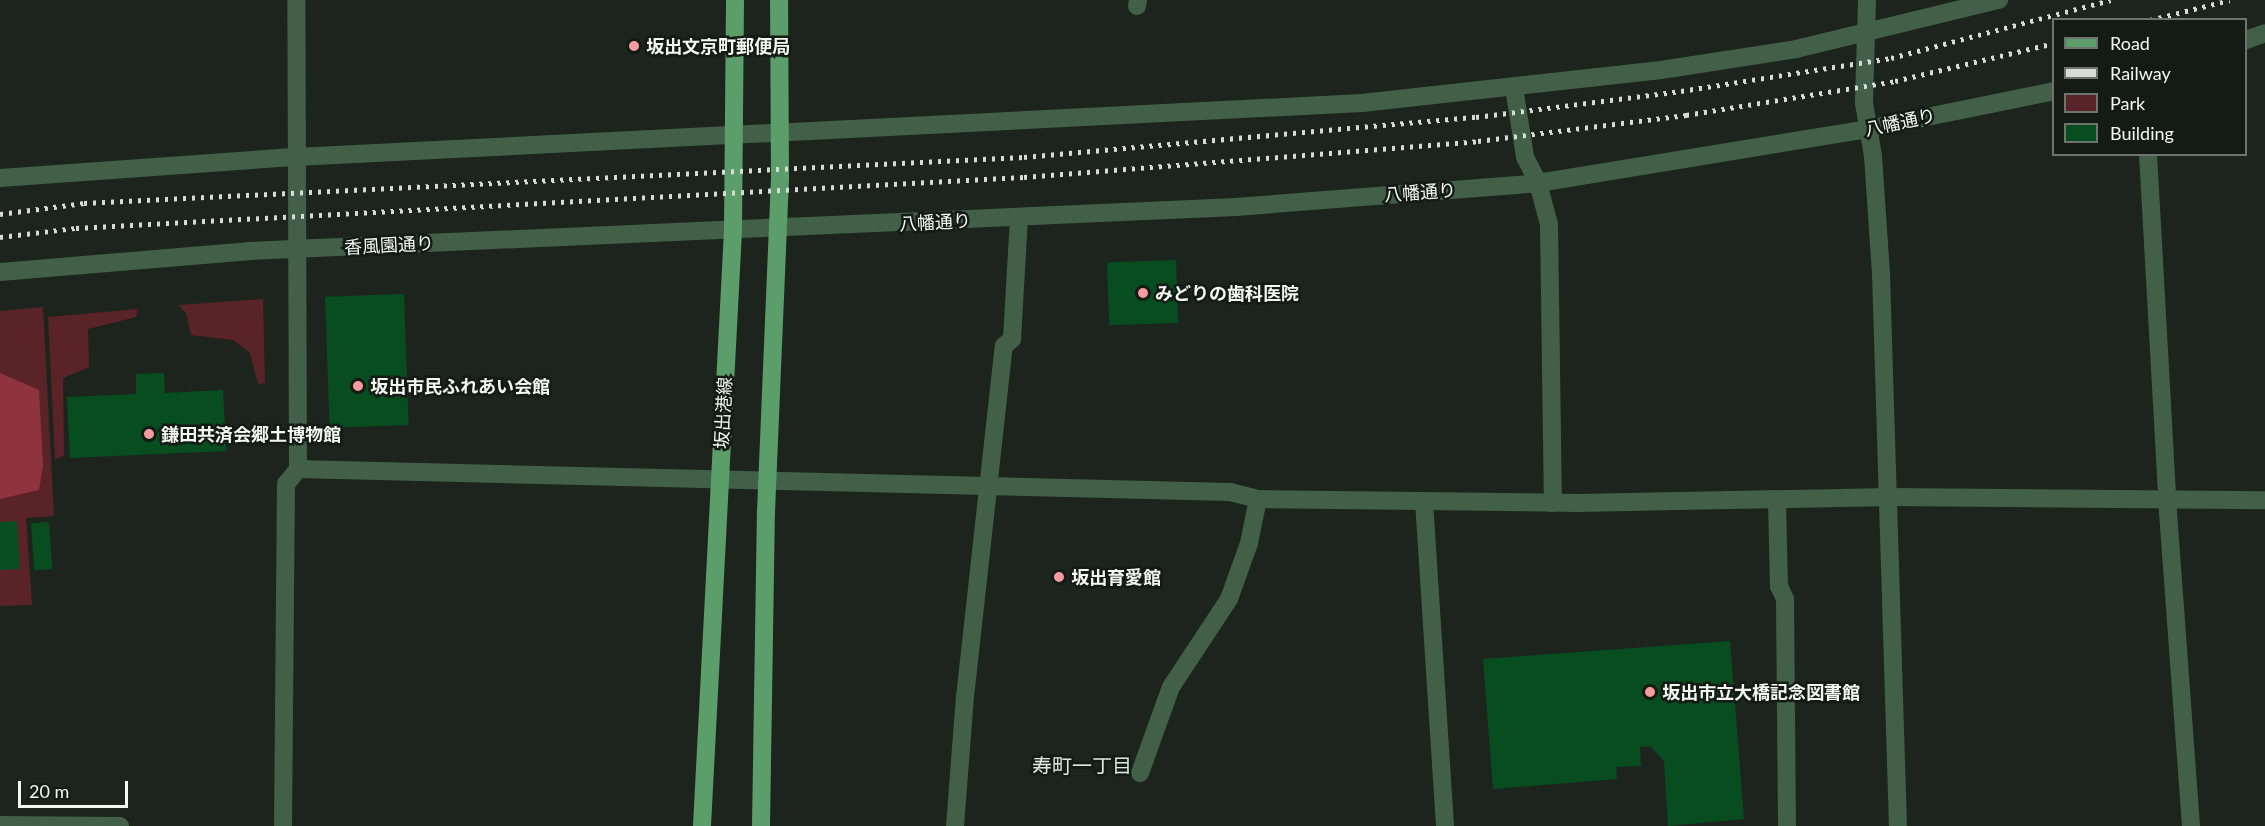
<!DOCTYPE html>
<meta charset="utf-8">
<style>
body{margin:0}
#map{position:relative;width:2265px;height:826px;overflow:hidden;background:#1d241e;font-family:Lato,"Noto Sans JP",sans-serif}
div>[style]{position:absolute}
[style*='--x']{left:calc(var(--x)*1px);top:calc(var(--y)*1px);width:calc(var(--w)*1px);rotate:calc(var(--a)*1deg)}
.green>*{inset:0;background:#592328}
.forest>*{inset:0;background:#8f343f}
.building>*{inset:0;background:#084d20;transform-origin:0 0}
.minor>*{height:18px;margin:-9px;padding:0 9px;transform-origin:9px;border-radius:9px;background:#416047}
.major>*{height:18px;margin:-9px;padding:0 9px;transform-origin:9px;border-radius:9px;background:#5c9e69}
.rail>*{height:4.5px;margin-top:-2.25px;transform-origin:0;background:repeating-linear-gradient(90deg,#d7dcd7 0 3px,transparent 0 9px)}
.dots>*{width:16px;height:16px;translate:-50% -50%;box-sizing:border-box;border:3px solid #141b15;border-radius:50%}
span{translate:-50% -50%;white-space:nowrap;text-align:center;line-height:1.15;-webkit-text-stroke:5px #141b15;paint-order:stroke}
.poi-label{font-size:18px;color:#f2f7f2;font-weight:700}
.left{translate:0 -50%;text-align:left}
.street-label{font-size:18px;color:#f2f7f2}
.neighbourhood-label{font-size:20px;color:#dee7df}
.legend{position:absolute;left:2052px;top:18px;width:195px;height:138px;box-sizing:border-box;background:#141b15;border:2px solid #6d736d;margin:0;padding:8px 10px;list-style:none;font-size:18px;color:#f2f7f2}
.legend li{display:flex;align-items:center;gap:12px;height:30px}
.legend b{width:30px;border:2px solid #6d736d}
.scale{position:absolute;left:18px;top:781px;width:110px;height:27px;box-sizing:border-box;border:3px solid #f2f7f2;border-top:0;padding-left:8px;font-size:18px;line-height:21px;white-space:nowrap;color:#f2f7f2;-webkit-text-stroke:4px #141b15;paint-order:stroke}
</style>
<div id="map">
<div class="green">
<div style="clip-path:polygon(263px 299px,265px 383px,258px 384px,250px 353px,233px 340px,191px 335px,186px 313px,178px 305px)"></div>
<div style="clip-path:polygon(43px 307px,54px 516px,26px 518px,32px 605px,0 606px,0 311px)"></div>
<div style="clip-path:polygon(138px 309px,136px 317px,88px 329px,89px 367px,63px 378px,64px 455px,55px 460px,48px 317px)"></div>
</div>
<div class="forest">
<div style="clip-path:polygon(0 373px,39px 390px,43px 466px,39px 490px,0 499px)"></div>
</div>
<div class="building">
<div style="left:1176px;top:260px;width:63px;height:69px;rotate:88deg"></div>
<div style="left:404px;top:294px;width:131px;height:79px;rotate:88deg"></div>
<div style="clip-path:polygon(164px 373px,165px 393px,223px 390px,226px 451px,70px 458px,67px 397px,136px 394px,136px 374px)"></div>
<div style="clip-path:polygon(17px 521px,20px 569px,0 570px,0 522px)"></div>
<div style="left:49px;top:522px;width:47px;height:18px;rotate:86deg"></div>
<div style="clip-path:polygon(1730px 641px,1744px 819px,1668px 826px,1664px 761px,1650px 746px,1640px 747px,1641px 766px,1616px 767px,1617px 779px,1493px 789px,1483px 659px)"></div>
</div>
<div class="minor">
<div style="--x:1867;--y:0;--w:103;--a:91.7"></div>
<div style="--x:1864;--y:103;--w:54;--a:80.4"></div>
<div style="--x:1873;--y:156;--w:118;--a:86.1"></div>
<div style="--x:1881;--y:274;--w:552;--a:88.24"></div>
<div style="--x:1137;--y:6;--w:6;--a:-81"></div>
<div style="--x:2246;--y:40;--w:20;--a:-20"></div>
<div style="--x:1514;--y:88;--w:70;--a:80.9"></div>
<div style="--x:1525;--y:157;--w:29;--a:63"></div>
<div style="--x:1538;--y:183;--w:42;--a:75"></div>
<div style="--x:1549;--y:224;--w:279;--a:89.2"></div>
<div style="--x:2148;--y:154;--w:346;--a:86.8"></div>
<div style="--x:2167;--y:499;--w:328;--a:85.8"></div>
<div style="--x:0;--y:178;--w:297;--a:-4.1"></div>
<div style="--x:296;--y:157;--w:1067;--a:-2.9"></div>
<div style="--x:1362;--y:103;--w:301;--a:-6.3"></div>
<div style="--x:1661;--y:70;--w:137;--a:-8.8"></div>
<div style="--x:1796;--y:49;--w:209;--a:-13.6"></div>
<div style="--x:0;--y:272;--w:249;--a:-4.8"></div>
<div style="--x:248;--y:251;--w:989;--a:-2.55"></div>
<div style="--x:1236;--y:207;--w:303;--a:-4.5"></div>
<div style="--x:1538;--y:183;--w:334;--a:-9.3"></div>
<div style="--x:1868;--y:129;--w:190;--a:-11.5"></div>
<div style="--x:298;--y:469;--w:932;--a:1.41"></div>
<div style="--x:1230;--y:492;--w:29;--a:14"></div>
<div style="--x:1258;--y:499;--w:320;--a:0.7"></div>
<div style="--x:1578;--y:503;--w:312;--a:-1.1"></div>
<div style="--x:1890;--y:497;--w:375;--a:0.5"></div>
<div style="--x:1777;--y:500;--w:86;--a:88.7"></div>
<div style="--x:1779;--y:586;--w:14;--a:65"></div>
<div style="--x:1785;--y:599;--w:227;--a:89.5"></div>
<div style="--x:1424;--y:501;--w:326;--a:86.3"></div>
<div style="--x:1140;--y:773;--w:91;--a:-70.2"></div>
<div style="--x:1171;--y:687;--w:105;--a:-56.6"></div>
<div style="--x:1229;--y:599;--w:59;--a:-70.3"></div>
<div style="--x:1249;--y:543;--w:45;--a:-78.4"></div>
<div style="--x:0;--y:825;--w:120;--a:0.5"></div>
<div style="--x:283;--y:826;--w:342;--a:-89.5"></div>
<div style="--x:286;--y:484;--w:19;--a:-51"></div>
<div style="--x:298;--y:469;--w:469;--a:-90.2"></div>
<div style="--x:955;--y:826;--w:129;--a:-85.6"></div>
<div style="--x:965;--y:697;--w:353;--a:-83.7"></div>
<div style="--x:1004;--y:346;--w:11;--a:-41"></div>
<div style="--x:1012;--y:339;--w:121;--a:-86.7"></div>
</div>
<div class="major">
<div style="--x:702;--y:826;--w:597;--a:-87.02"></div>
<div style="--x:733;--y:230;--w:230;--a:-89.5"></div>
<div style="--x:761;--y:826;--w:314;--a:-89.1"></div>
<div style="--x:766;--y:512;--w:333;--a:-87.6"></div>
<div style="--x:780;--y:179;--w:179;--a:-90.3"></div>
</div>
<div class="rail">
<div style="--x:2150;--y:20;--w:82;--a:-14"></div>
<div style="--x:0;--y:214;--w:85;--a:-7.5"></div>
<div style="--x:84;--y:203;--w:941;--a:-2.8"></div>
<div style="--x:1024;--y:157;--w:454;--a:-5.1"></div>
<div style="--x:1476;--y:117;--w:207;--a:-7.2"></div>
<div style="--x:1681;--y:91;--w:213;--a:-8.9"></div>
<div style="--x:1891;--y:58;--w:227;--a:-14.8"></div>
<div style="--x:0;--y:237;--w:77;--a:-6.8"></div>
<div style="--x:76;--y:228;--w:949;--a:-3.08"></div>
<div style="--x:1024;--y:177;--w:455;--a:-4.5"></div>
<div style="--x:1478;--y:141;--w:210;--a:-7.1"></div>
<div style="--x:1686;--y:115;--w:212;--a:-9.2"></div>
<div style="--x:1895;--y:81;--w:163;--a:-13.4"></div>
</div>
<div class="dots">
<div style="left:634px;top:46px;background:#f49b9f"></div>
<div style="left:1143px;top:293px;background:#f49b9f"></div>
<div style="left:358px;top:386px;background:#f49b9f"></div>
<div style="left:149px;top:434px;background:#f49b9f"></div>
<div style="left:1059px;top:577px;background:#f49b9f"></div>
<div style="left:1650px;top:692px;background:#f49b9f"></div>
</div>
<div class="poi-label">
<span class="left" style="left:646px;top:46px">坂出文京町郵便局</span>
<span class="left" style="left:1155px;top:293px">みどりの歯科医院</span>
<span class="left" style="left:370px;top:386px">坂出市民ふれあい会館</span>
<span class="left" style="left:161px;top:434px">鎌田共済会郷土博物館</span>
<span class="left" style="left:1071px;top:577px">坂出育愛館</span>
<span class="left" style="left:1662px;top:692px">坂出市立大橋記念図書館</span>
</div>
<div class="street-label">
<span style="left:1900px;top:122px;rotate:-12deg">八幡通り</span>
<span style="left:1420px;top:192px;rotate:-4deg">八幡通り</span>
<span style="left:935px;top:222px;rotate:-3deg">八幡通り</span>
<span style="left:389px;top:245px;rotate:-3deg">香風園通り</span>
<span style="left:723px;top:413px;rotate:-87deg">坂出港線</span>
</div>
<div class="neighbourhood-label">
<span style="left:1082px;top:765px">寿町一丁目</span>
</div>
<ul class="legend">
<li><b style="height:8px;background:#5c9e69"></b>Road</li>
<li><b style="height:8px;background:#d7dcd7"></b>Railway</li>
<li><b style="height:16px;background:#592328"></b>Park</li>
<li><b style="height:16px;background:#084d20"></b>Building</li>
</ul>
<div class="scale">20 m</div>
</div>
